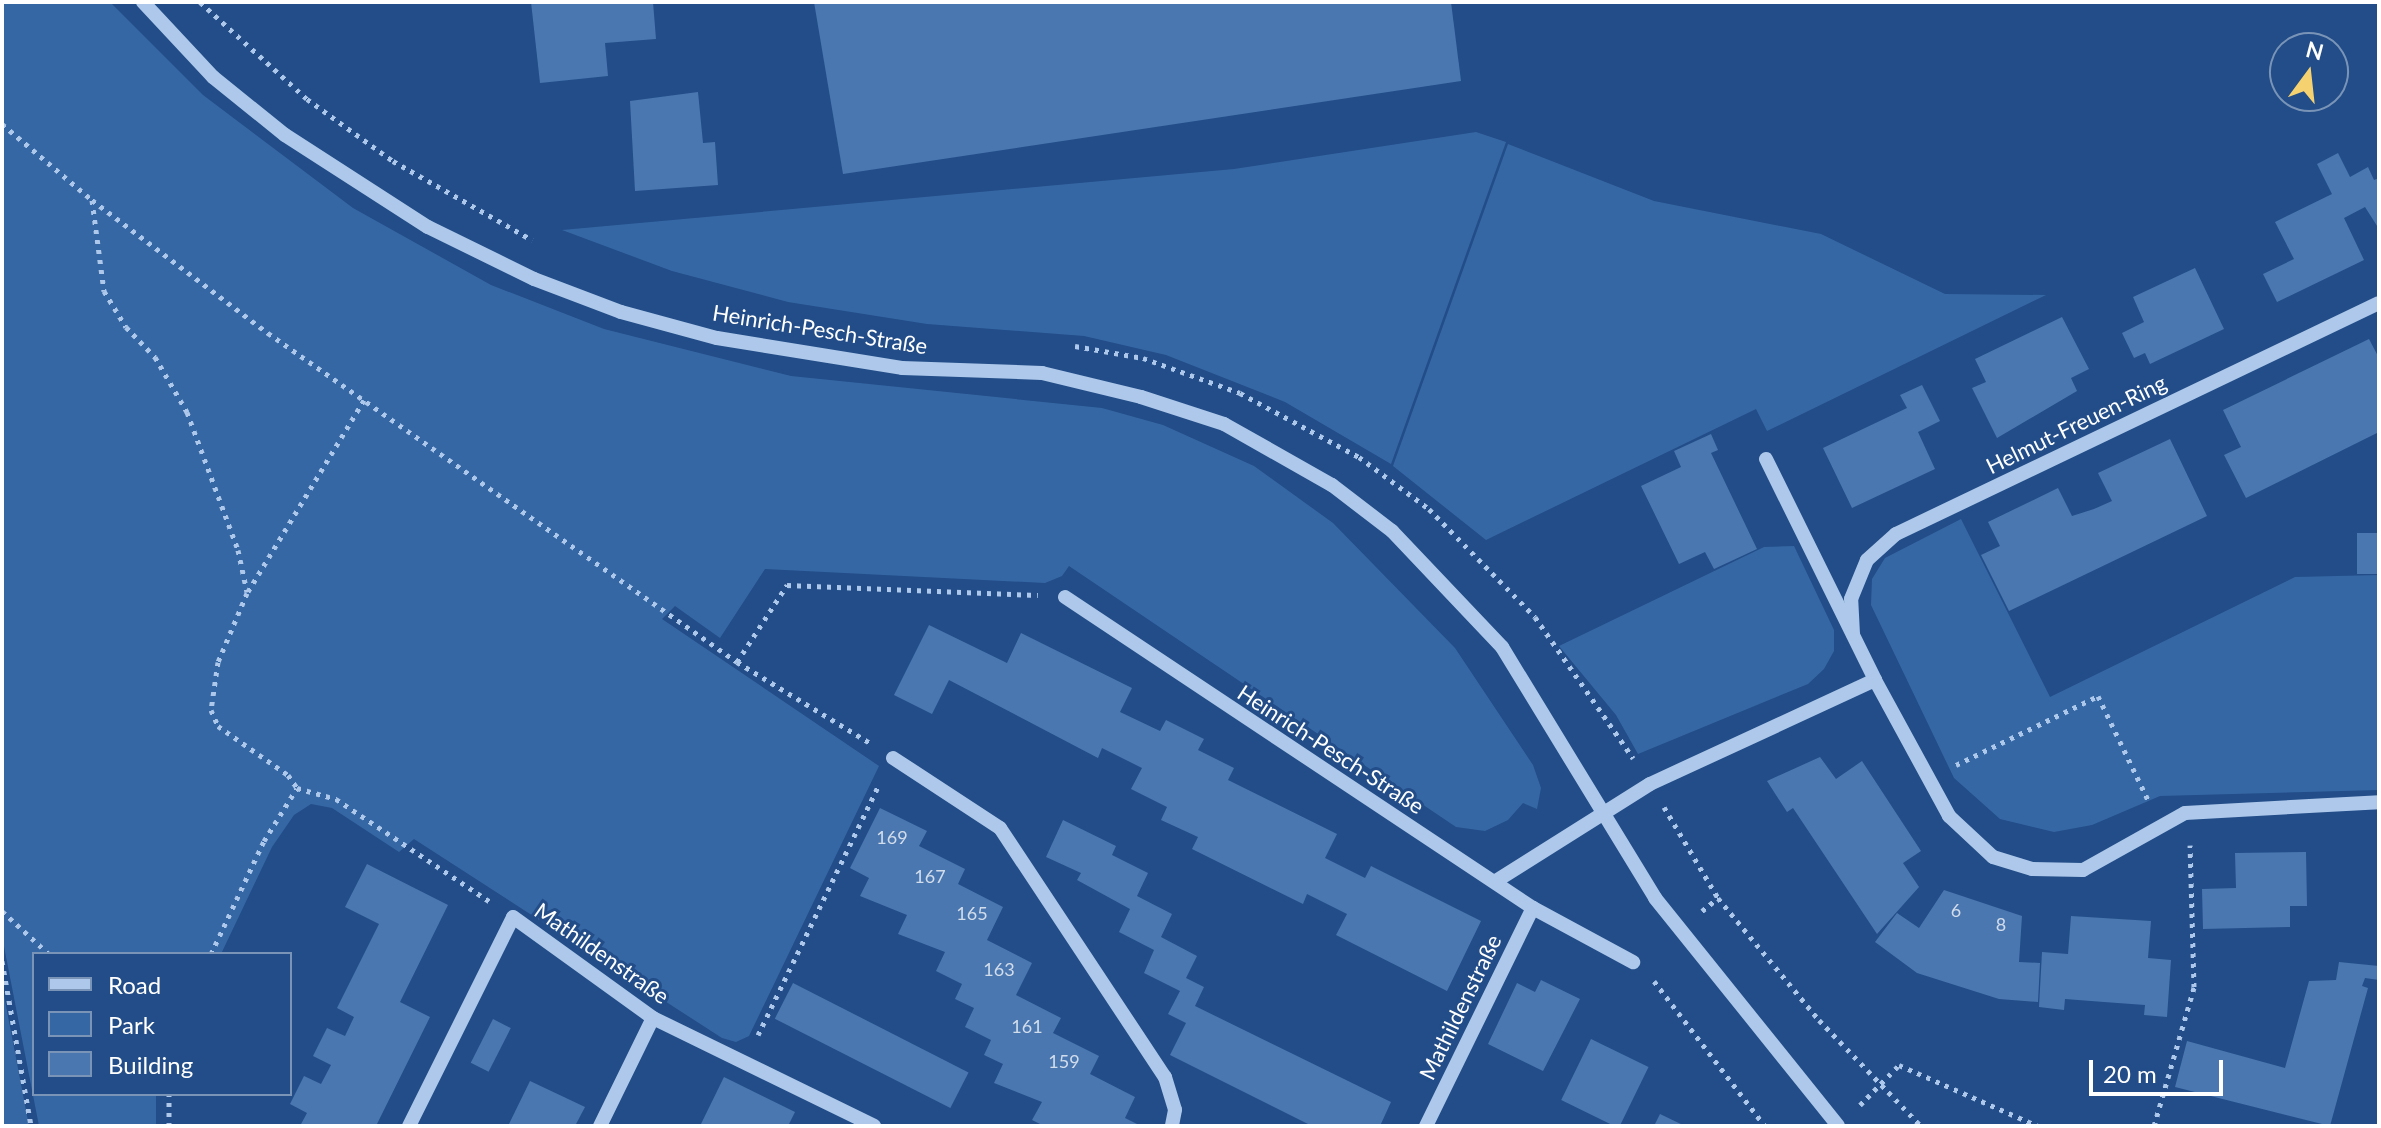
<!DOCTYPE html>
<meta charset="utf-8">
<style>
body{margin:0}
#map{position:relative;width:2381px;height:1128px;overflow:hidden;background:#224d88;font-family:Lato,sans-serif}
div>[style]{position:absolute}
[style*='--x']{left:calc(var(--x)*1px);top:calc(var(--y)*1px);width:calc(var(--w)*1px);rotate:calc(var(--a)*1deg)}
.green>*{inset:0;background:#3667a5}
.building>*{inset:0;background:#4b77b0;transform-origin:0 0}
.path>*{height:5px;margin-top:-2.5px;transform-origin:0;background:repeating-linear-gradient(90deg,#adc8ea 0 4px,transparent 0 10px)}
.minor>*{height:14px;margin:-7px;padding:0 7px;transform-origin:7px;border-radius:7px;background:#adc8ea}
span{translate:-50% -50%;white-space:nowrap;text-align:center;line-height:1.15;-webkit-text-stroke:6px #224d88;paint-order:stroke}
.number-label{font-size:18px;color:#d2ddeb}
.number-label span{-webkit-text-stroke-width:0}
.street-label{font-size:22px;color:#fff}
.frame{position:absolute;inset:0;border:4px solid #fff;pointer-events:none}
.legend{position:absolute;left:32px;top:952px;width:260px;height:144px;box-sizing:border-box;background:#224d88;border:2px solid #7a94b8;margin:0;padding:10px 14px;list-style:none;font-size:24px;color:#fff}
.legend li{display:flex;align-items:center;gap:16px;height:40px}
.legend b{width:40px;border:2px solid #7a94b8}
.north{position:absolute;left:2269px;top:32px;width:80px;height:80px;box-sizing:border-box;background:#224d88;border:2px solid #7a94b8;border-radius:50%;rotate:15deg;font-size:22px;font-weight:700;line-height:32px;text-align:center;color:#fff}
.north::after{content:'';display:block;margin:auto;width:28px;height:36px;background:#f6d16f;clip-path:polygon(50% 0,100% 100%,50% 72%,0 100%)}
.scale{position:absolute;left:2089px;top:1060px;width:134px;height:36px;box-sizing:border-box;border:4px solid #fff;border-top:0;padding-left:10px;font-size:24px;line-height:28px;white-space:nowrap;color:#fff;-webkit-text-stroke:6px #224d88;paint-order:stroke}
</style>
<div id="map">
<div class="green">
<div style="clip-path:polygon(2px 2px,110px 2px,203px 95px,353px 208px,491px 285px,604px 329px,791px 376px,1102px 408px,1163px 425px,1254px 466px,1333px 523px,1455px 648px,1533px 765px,1541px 788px,1537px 809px,1523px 803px,1508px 820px,1485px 831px,1456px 827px,1069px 566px,1062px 576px,1045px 583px,765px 569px,720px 638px,675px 606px,662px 619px,879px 766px,749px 1036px,736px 1042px,722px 1038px,414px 839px,399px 852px,332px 808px,311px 804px,294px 815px,272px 847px,221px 954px,34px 954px,34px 1094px,156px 1094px,156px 1126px,39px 1126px,2px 936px)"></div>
<div style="clip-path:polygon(1476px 132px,1506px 142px,1391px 464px,1285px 402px,1166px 355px,1084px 336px,927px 324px,788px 302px,672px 271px,562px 230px,1234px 169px)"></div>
<div style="clip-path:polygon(1508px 144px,1654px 201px,1821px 234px,1945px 294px,2046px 295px,1767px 431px,1756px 409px,1486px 540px,1393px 466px)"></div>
<div style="clip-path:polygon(1961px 519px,2050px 697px,2295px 577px,2379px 575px,2379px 790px,2160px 796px,2092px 825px,2054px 832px,2000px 819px,1954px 778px,1871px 605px,1872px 579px,1885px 558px)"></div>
<div style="clip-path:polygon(1794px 546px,1834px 630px,1834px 651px,1824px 669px,1808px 684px,1638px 754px,1616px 715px,1559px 646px,1764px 547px)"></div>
<div style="clip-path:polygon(2px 985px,29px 1126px,2px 1126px)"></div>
</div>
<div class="building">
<div style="clip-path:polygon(531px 2px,653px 2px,656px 39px,605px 43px,608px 76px,540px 83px)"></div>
<div style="clip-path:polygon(814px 2px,1451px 2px,1461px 81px,843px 174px)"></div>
<div style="clip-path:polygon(698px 92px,703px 143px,715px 142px,718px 185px,635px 191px,630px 101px)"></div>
<div style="clip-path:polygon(2338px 153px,2350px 177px,2368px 167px,2374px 180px,2379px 178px,2379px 229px,2365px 207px,2344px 218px,2364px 260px,2277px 302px,2263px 274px,2294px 259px,2275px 222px,2332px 194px,2317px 164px)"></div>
<div style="clip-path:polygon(2195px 268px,2224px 329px,2150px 364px,2145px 353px,2134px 358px,2122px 333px,2144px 322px,2133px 297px)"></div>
<div style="clip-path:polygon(2062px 317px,2089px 369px,2071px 378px,2077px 391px,1997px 438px,1972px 388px,1986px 382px,1975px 359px)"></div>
<div style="clip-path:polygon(2369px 339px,2379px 358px,2379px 432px,2246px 498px,2224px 455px,2241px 447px,2223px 410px)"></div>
<div style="clip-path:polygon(1922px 385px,1940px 421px,1918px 432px,1935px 469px,1852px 508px,1823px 448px,1907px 408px,1900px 395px)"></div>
<div style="clip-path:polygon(1711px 434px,1718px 450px,1711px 453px,1757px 549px,1714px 569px,1705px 552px,1679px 564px,1641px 486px,1681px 467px,1674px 451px)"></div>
<div style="clip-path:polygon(2170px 439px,2207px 516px,2009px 611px,1981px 555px,2000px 546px,1988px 522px,2058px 488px,2072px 516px,2094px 509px,2112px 501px,2098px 473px)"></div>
<div style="left:2379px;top:533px;width:41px;height:22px;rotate:90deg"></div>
<div style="clip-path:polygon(929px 625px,1007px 663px,1021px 633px,1132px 688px,1120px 712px,1160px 731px,1166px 720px,1204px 739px,1198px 750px,1234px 768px,1228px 780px,1337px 834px,1325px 858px,1365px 878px,1371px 866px,1481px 921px,1447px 991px,1336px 935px,1347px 914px,1307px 894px,1303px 904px,1192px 849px,1198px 837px,1161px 820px,1167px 807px,1131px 789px,1142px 768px,1102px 748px,1098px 758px,949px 680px,932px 714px,894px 695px)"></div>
<div style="clip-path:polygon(1820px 757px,1836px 779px,1862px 761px,1921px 851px,1903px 863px,1919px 887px,1877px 934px,1793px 808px,1787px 812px,1767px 781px)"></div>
<div style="clip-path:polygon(880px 808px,927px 831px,919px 846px,965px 869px,958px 884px,1003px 907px,987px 940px,1032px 963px,1016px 995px,1061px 1018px,1053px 1033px,1099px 1056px,1090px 1074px,1135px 1097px,1125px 1118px,1141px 1126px,1044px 1126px,1032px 1120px,1042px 1102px,994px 1083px,1003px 1064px,984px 1055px,991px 1040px,965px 1027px,974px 1008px,955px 999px,962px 984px,936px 971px,945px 952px,898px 934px,907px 915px,860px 896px,869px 878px,850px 868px)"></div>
<div style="clip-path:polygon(1063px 820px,1116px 846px,1112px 855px,1148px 873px,1137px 896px,1172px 914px,1161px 937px,1197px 956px,1186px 978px,1204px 987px,1195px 1006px,1391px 1102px,1380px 1126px,1312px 1126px,1170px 1055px,1186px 1023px,1168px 1014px,1180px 991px,1144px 973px,1154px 950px,1119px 932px,1130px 909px,1077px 880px,1081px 873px,1046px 857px)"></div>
<div style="clip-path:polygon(2306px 852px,2307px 906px,2290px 906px,2290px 927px,2203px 929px,2202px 889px,2236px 888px,2235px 853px)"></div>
<div style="clip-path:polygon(367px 864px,448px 905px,400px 1002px,430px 1017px,376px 1126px,300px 1126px,307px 1113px,290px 1104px,304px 1076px,321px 1084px,331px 1065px,313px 1056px,327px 1028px,345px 1036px,354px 1017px,337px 1008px,379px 924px,345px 907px)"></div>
<div style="clip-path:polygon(1944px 890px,2022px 916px,2019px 962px,2040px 963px,2038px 1002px,1999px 999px,1917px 973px,1875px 942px,1897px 913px,1919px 928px)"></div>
<div style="clip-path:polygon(2071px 916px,2151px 921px,2148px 958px,2171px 960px,2167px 1017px,2144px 1015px,2145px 1005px,2104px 1002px,2065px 999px,2064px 1010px,2039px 1007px,2042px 952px,2068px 954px)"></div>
<div style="clip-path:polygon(2339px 962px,2379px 966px,2379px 980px,2365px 978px,2362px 986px,2368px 988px,2330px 1126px,2175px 1087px,2187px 1041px,2285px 1068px,2309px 981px,2336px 980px)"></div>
<div style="clip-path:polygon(1541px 980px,1580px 999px,1543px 1071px,1488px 1044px,1517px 983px,1535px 992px)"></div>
<div style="left:793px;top:983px;width:197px;height:40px;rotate:27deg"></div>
<div style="left:493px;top:1019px;width:20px;height:49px;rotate:27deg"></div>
<div style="left:1591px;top:1039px;width:64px;height:68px;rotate:26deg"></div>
<div style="clip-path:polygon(724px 1077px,795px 1112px,788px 1126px,700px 1126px)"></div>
<div style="clip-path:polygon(530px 1081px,585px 1107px,575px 1126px,508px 1126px)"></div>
<div style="clip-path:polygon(1660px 1114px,1685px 1126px,1654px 1126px)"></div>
</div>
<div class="path">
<div style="--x:200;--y:2;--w:144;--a:42.2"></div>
<div style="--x:307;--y:99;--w:106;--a:35.8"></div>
<div style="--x:393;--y:161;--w:160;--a:29.6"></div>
<div style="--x:2;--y:124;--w:118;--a:40.2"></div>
<div style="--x:92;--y:200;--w:221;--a:37.1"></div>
<div style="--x:268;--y:333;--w:573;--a:35.05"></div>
<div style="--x:737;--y:662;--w:156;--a:31.3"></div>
<div style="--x:92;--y:200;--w:92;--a:82.5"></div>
<div style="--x:104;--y:291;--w:42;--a:58.6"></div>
<div style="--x:126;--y:327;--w:42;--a:46"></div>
<div style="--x:155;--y:357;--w:64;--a:59.8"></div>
<div style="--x:187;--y:412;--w:147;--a:69.7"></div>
<div style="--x:238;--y:550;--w:43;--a:77.9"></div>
<div style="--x:1075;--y:346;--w:69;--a:10"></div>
<div style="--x:1143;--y:358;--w:103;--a:19.8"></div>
<div style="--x:1240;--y:393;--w:135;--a:28.3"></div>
<div style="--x:1359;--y:457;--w:87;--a:36.6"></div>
<div style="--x:1429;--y:509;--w:151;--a:45.5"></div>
<div style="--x:1535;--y:617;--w:172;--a:55.2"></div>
<div style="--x:364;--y:400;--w:226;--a:121.2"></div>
<div style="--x:247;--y:593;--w:75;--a:112.8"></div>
<div style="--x:218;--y:662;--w:49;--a:98.3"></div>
<div style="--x:211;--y:710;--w:17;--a:66"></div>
<div style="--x:218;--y:726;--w:85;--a:35"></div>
<div style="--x:288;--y:775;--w:16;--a:55"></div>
<div style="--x:297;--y:788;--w:41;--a:15.8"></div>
<div style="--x:336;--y:799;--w:184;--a:33.7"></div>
<div style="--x:737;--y:662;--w:92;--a:-57"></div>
<div style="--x:787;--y:585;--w:251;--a:2.3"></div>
<div style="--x:1956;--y:765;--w:158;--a:-25.9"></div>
<div style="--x:2098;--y:696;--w:115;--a:64.3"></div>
<div style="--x:1664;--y:807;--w:106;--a:59.3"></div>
<div style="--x:1718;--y:898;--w:158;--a:50.4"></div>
<div style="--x:1819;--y:1020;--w:147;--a:46.1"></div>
<div style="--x:2;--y:911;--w:64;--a:42.5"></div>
<div style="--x:1702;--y:911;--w:21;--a:-39"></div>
<div style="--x:211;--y:954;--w:125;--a:-64.9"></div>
<div style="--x:264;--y:841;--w:62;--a:-58.1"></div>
<div style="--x:2;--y:961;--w:168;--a:80"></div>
<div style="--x:1654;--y:981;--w:183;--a:52.6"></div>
<div style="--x:758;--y:1035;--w:278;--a:-64.2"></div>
<div style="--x:1860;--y:1105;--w:56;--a:-45.7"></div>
<div style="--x:1899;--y:1065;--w:152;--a:23.7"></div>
<div style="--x:169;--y:1126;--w:32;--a:-90"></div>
<div style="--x:2154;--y:1126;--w:145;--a:-73.9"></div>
<div style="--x:2194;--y:987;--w:142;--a:-91.6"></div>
</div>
<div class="minor">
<div style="--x:143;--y:2;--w:103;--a:47"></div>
<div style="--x:213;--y:77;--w:92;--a:38.9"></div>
<div style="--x:285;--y:135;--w:170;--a:32.8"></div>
<div style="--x:428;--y:227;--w:118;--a:26.1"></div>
<div style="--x:534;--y:279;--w:93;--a:20.8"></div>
<div style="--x:621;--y:312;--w:99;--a:15.2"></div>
<div style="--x:717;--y:338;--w:187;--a:9.2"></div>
<div style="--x:902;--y:368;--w:140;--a:2"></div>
<div style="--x:1042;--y:373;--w:102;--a:13.6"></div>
<div style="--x:1141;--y:397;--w:87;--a:18"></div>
<div style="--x:1224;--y:424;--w:124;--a:29.5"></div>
<div style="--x:1332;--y:485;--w:76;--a:37.5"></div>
<div style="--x:1392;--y:531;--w:160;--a:46.5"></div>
<div style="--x:1502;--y:647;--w:294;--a:58.6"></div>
<div style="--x:1655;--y:898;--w:292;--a:51.2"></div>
<div style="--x:1766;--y:459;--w:246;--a:63.7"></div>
<div style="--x:1065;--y:597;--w:562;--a:33.61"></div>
<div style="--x:1533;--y:908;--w:114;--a:28.4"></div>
<div style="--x:1853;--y:634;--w:35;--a:-93"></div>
<div style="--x:1851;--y:599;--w:42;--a:-67.7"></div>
<div style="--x:1867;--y:560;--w:39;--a:-42"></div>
<div style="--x:1896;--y:534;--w:535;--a:-25.56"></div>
<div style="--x:893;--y:758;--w:128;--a:33.2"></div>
<div style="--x:1000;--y:828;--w:299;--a:56.5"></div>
<div style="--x:1165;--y:1077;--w:34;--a:73"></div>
<div style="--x:1175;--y:1110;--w:16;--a:101"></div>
<div style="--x:1496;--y:881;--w:182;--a:-32.2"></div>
<div style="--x:1650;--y:784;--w:248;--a:-24.8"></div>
<div style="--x:1875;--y:680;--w:155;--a:61.4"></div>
<div style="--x:1949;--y:816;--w:60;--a:43"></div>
<div style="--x:1993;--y:857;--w:41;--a:17.1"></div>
<div style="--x:2032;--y:869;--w:51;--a:1.1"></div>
<div style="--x:2083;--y:870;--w:117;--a:-29.2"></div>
<div style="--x:2185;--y:813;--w:194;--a:-3.2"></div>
<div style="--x:409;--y:1126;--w:233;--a:-63.5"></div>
<div style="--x:513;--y:917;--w:173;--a:35.8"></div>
<div style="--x:653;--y:1018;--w:246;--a:26"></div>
<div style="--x:600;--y:1126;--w:120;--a:-63.9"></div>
<div style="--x:1426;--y:1126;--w:243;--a:-63.9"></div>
</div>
<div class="number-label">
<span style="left:892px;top:837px">169</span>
<span style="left:930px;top:876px">167</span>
<span style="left:1956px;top:910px">6</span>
<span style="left:972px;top:913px">165</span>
<span style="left:2001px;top:924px">8</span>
<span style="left:999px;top:969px">163</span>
<span style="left:1027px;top:1026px">161</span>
<span style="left:1064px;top:1061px">159</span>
</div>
<div class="street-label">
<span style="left:820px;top:329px;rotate:9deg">Heinrich-Pesch-Straße</span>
<span style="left:2076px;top:424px;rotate:-26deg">Helmut-Freuen-Ring</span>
<span style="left:1331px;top:749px;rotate:33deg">Heinrich-Pesch-Straße</span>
<span style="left:602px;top:953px;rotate:35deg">Mathildenstraße</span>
<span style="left:1460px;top:1007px;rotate:-64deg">Mathildenstraße</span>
</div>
<div class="frame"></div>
<ul class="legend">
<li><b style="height:10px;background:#adc8ea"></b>Road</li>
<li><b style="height:22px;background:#3667a5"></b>Park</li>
<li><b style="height:22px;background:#4b77b0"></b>Building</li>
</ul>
<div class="north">N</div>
<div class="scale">20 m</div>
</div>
